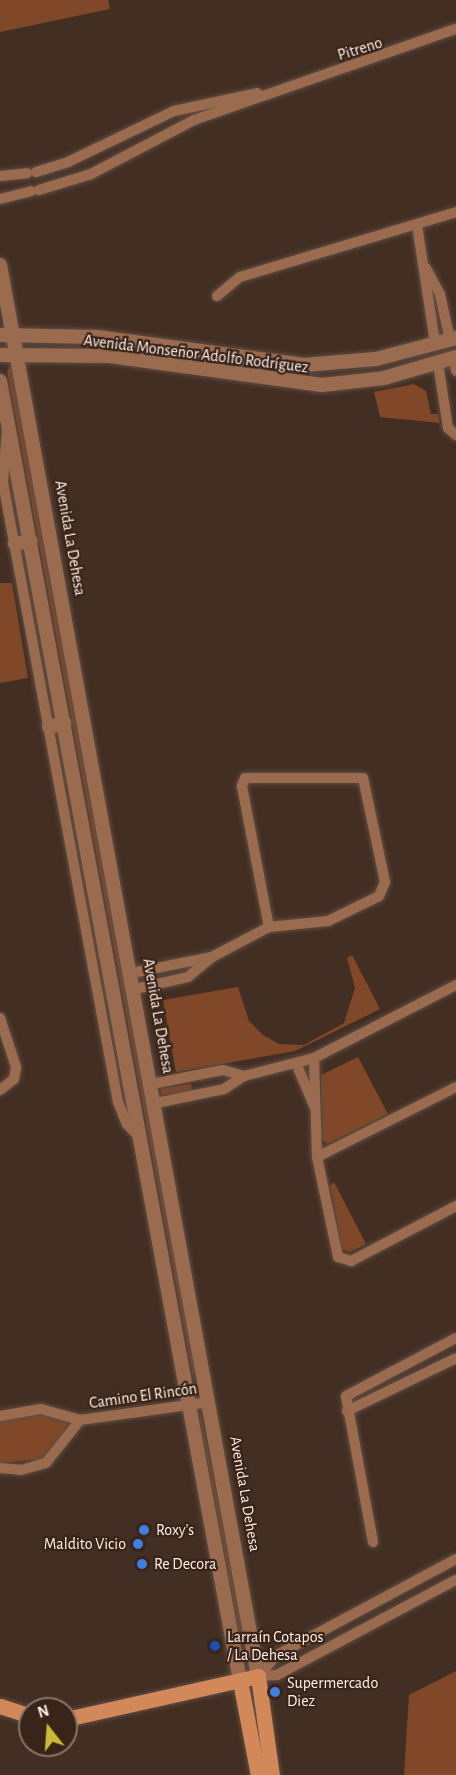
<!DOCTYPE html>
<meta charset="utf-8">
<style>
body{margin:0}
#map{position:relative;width:456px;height:1775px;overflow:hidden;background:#432e23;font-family:"Alegreya Sans",sans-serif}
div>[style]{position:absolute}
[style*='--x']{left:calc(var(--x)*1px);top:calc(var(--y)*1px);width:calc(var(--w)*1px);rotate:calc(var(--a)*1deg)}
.green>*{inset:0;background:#804828;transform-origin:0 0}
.roads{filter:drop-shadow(0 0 2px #614d42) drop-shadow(0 0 2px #614d42)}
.minor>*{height:10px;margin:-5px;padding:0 5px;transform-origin:5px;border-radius:5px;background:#9a6b4f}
.tertiary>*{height:14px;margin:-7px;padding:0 7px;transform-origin:7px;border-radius:7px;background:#9a6b4f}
.secondary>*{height:15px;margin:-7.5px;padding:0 7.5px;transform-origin:7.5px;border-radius:7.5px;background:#d3885a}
.dots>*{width:16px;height:16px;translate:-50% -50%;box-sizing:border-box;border:3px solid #392419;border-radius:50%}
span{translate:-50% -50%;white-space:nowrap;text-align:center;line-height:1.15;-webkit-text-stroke:4.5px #392419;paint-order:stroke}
.street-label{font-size:16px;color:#fdefe7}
.poi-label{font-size:16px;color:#fdefe7}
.left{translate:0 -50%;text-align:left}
.right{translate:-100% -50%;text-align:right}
.north{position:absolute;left:18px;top:1697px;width:60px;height:60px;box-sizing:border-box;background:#392419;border:2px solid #87756b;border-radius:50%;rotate:343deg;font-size:16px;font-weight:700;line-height:24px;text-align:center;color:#fdefe7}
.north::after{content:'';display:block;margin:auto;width:21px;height:27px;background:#cdb938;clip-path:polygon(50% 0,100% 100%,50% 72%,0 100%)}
</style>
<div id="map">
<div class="green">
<div style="clip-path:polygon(0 0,108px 0,110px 9px,0 32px)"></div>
<div style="clip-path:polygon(12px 364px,197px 1370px,193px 1376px,7px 371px)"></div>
<div style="clip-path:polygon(414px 384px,426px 391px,431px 414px,438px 414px,440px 423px,380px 417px,374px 392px)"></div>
<div style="clip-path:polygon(0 583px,12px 583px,28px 678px,0 683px)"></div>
<div style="clip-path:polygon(352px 955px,380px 1009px,295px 1051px,176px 1072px,163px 1000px,238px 987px,249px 1021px,263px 1035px,279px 1044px,304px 1045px,344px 1023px,355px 988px,347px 958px)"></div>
<div style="clip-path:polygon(358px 1057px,388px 1114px,328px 1144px,322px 1140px,321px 1075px)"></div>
<div style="left:191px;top:1084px;width:7px;height:31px;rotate:82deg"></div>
<div style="clip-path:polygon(334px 1182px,366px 1244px,350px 1252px,342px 1249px,330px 1186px)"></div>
<div style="clip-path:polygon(200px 1411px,247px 1643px,241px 1644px,200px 1420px)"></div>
<div style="clip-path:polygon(44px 1414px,70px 1422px,45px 1459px,0 1463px,0 1420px)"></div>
<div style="clip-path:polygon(456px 1671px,456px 1775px,404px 1775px,409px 1695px)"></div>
</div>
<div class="roads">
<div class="minor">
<div style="--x:36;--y:172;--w:34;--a:-17"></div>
<div style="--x:68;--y:162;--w:118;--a:-25.7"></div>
<div style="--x:174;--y:111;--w:85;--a:-12.2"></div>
<div style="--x:0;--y:176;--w:27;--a:-6"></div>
<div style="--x:39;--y:190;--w:54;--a:-17.1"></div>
<div style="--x:91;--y:174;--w:116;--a:-27.7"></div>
<div style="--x:194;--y:120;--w:277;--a:-19.2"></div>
<div style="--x:0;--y:199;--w:32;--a:-14"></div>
<div style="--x:417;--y:225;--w:119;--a:81.3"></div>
<div style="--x:426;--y:268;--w:30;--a:62"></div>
<div style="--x:440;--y:294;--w:47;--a:77.7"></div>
<div style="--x:217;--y:296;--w:30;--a:-40"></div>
<div style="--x:240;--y:277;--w:226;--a:-16.7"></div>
<div style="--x:454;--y:358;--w:13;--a:81"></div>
<div style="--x:438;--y:363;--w:66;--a:81.3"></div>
<div style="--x:448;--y:428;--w:11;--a:41"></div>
<div style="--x:7;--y:427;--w:56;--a:94.1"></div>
<div style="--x:3;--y:483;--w:630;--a:79.48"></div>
<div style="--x:118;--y:1102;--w:24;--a:68"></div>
<div style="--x:127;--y:1124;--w:21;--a:47"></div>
<div style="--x:132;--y:973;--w:82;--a:-11.3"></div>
<div style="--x:135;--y:989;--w:54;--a:-12.8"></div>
<div style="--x:188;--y:977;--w:31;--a:-40"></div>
<div style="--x:212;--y:957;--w:64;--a:-27.8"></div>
<div style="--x:269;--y:927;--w:59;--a:-5.8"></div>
<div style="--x:328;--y:921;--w:57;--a:-26.1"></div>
<div style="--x:379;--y:896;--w:15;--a:-67"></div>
<div style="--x:385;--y:882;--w:106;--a:-101.9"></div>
<div style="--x:363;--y:778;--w:118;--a:180"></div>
<div style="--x:245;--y:778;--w:9;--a:111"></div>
<div style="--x:242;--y:786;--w:144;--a:79.2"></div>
<div style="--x:0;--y:1018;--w:52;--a:71.9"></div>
<div style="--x:16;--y:1067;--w:12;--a:99"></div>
<div style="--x:14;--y:1079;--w:18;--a:142"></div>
<div style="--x:314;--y:1058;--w:99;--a:88.3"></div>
<div style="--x:317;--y:1157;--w:102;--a:78.1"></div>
<div style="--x:338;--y:1257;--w:14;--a:17"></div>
<div style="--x:351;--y:1261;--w:119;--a:-27.6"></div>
<div style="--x:296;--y:1063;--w:47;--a:67.3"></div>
<div style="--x:152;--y:1084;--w:72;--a:-11.2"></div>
<div style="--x:223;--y:1070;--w:22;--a:16"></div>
<div style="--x:244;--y:1076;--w:72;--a:-14.4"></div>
<div style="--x:314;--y:1058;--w:160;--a:-27.2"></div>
<div style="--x:156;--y:1103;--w:69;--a:-11.6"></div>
<div style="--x:224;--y:1089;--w:24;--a:-33"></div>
<div style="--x:317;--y:1157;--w:156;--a:-26.7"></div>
<div style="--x:347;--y:1411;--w:121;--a:-25.9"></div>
<div style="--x:0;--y:1416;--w:42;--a:-9.7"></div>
<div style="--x:41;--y:1409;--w:41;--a:15.8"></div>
<div style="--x:80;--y:1420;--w:131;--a:-7.9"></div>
<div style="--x:0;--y:1468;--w:21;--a:5"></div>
<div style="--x:21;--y:1470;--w:26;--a:-16"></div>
<div style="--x:46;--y:1463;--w:55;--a:-51.7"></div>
<div style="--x:373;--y:1542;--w:148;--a:-100.5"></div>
<div style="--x:346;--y:1396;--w:124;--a:-27.8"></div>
<div style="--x:258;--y:1676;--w:28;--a:-48"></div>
<div style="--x:277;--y:1655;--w:203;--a:-28.2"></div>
<div style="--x:258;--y:1676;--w:19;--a:-3"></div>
<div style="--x:277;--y:1675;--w:203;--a:-28"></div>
</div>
<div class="tertiary">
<div style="--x:0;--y:265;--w:1434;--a:79.64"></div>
<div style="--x:0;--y:335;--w:97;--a:1.2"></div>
<div style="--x:97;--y:337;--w:209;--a:7.7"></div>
<div style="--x:304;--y:365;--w:72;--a:-4.8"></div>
<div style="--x:376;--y:359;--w:83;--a:-14.7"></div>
<div style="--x:0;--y:355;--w:110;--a:0.5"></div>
<div style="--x:110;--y:356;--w:214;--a:7.8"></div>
<div style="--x:322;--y:385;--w:62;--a:-6.4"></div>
<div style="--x:384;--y:378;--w:75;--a:-16.3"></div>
<div style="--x:0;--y:381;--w:1322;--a:79.54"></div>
<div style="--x:15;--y:544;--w:16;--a:-11"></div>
<div style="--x:49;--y:727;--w:16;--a:-15"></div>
</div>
<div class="secondary">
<div style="--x:240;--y:1681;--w:96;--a:79.2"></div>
<div style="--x:0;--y:1706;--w:32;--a:18"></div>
<div style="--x:66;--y:1719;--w:197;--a:-12.6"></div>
<div style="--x:258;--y:1676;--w:100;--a:82"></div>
</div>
</div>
<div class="dots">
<div style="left:144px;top:1530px;background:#3f7fe0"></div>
<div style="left:138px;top:1544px;background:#3f7fe0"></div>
<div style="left:142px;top:1564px;background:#3f7fe0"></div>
<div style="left:215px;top:1646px;background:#1a4fb4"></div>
<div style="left:275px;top:1692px;background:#3f7fe0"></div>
</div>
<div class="street-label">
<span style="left:360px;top:49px;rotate:-17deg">Pitreno</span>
<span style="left:196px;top:354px;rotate:7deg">Avenida Monseñor Adolfo Rodríguez</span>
<span style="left:70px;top:538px;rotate:80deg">Avenida La Dehesa</span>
<span style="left:158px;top:1016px;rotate:80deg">Avenida La Dehesa</span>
<span style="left:143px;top:1396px;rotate:-8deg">Camino El Rincón</span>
<span style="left:245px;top:1494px;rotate:80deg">Avenida La Dehesa</span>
</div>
<div class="poi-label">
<span class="left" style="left:156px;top:1530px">Roxy's</span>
<span class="right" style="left:126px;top:1544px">Maldito Vicio</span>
<span class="left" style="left:154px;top:1564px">Re Decora</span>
<span class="left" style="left:227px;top:1646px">Larraín Cotapos<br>/ La Dehesa</span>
<span class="left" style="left:287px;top:1692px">Supermercado<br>Diez</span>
</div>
<div class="north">N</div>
</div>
